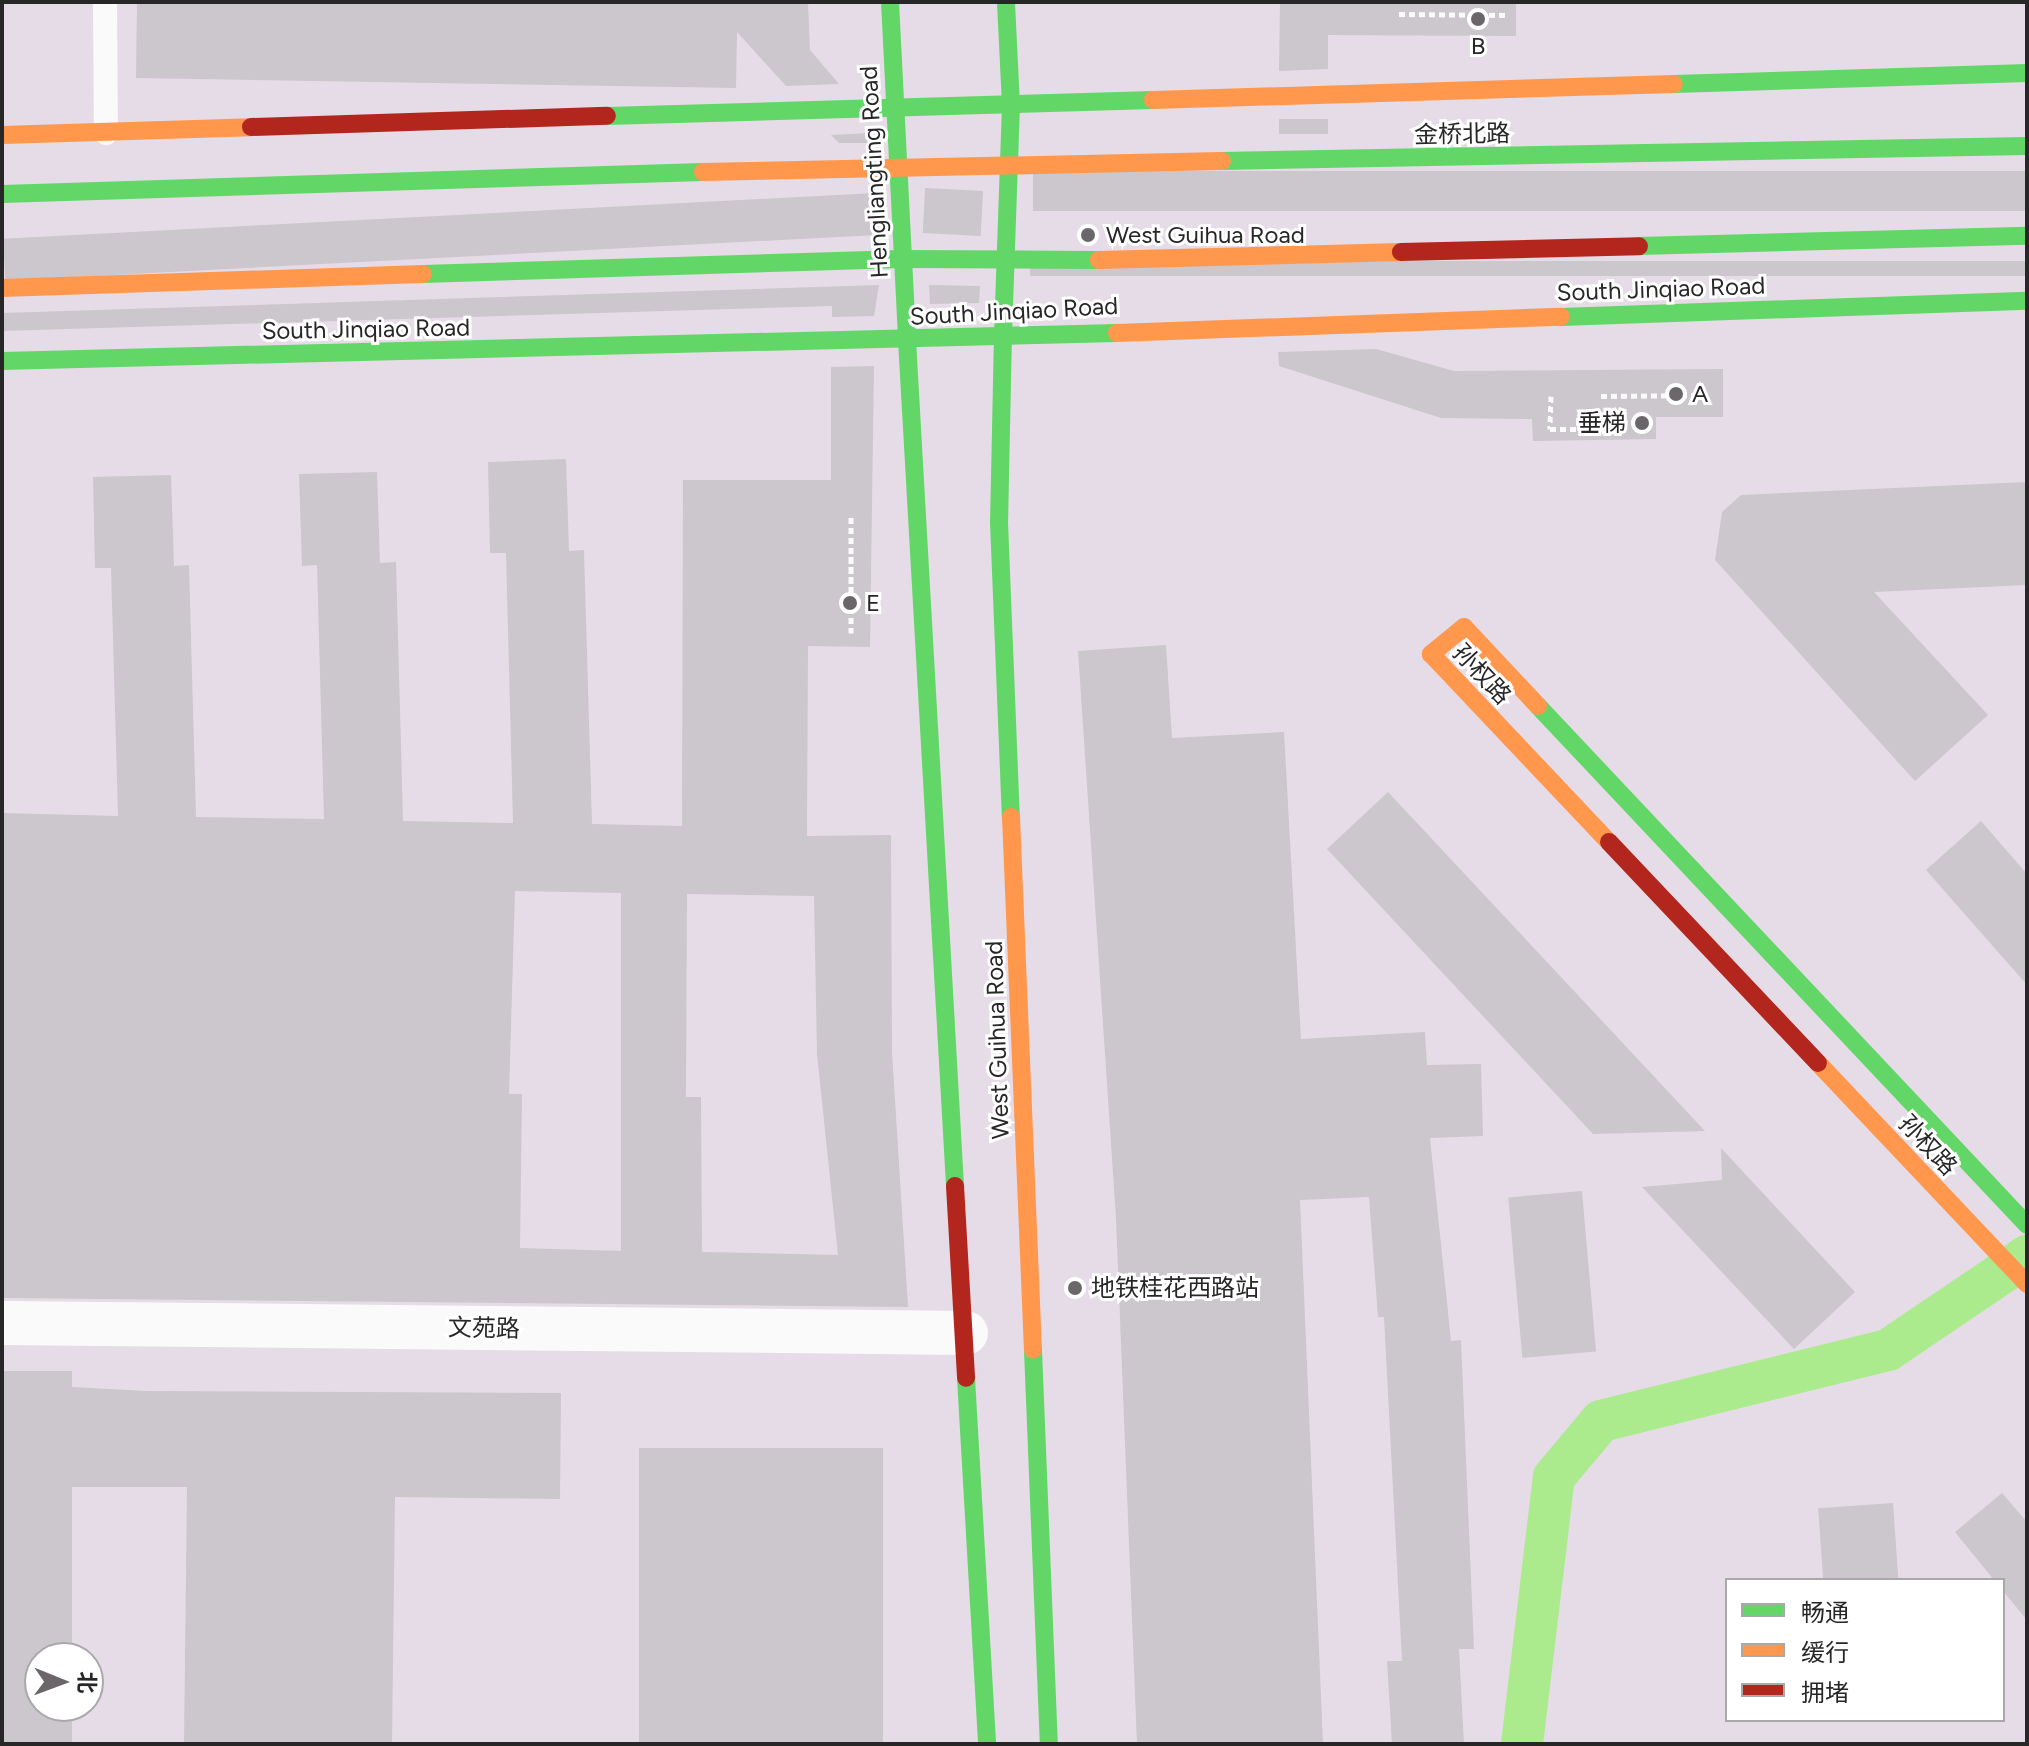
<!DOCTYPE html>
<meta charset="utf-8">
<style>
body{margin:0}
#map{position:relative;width:2029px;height:1746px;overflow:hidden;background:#e6dce7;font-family:Figtree,"Noto Sans SC",sans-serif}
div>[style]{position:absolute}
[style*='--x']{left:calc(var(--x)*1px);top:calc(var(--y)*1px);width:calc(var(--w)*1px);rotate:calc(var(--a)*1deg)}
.canal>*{height:42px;margin:-21px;padding:0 21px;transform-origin:21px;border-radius:21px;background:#aceb8d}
.building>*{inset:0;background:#ccc6cd;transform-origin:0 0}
.path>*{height:5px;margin-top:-2.5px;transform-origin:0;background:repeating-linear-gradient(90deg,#fbfafb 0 6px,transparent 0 10px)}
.lane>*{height:24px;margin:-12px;padding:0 12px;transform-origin:12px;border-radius:12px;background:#fbfafb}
.street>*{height:44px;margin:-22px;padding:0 22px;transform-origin:22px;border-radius:22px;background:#fbfafb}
.fast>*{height:18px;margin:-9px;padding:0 9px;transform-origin:9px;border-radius:9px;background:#63d668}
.slow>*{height:18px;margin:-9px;padding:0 9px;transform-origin:9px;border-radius:9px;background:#ff974d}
.jam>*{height:18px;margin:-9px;padding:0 9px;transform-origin:9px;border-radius:9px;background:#b3261e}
.dots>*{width:22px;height:22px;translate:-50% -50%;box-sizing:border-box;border:4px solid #fff;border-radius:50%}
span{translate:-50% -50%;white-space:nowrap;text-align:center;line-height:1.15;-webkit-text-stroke:6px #fff;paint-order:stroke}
.poi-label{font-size:24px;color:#272727}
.left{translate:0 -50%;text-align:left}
.right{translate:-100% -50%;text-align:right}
.street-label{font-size:24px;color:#272727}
.frame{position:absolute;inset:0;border:4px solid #272727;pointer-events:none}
.legend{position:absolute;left:1725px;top:1578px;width:280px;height:144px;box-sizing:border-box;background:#fff;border:2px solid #a9a9a9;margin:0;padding:10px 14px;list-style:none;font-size:24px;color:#272727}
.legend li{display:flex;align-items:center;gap:16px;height:40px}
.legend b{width:40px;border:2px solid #a9a9a9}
.north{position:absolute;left:24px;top:1642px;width:80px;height:80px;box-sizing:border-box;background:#fff;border:2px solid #a9a9a9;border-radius:50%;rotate:91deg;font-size:22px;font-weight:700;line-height:32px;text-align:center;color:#272727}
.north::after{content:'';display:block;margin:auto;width:28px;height:36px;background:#6a666a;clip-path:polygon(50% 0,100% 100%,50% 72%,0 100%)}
</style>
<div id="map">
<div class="canal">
<div style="--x:1522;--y:1744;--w:269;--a:-83.2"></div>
<div style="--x:1554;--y:1477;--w:73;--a:-50"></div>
<div style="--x:1601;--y:1421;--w:296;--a:-13.9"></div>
<div style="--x:1888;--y:1350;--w:168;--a:-34.1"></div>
</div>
<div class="building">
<div style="clip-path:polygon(137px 2px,808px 2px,810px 50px,839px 84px,786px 86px,737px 32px,736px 88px,136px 78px)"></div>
<div style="clip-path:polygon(1280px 2px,1516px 2px,1516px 36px,1328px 35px,1328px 69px,1279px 71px)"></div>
<div style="left:1328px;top:119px;width:15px;height:49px;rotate:90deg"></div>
<div style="clip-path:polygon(871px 133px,872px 143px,839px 143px,831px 135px)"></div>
<div style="left:2027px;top:171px;width:40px;height:994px;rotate:90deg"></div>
<div style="left:983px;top:191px;width:45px;height:58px;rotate:93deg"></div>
<div style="left:875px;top:193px;width:42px;height:873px;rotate:87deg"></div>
<div style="left:2027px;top:261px;width:15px;height:997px;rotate:90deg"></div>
<div style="clip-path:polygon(879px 285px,874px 316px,832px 317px,832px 306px,2px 331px,2px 313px)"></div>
<div style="clip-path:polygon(929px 285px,980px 286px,979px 303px,930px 304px)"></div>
<div style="clip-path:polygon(1376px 349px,1454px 371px,1723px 369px,1723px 417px,1656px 417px,1656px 439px,1533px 441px,1532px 419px,1441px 418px,1279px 366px,1278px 352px)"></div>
<div style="clip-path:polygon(evenodd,874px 366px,870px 647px,808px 646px,807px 836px,891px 835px,892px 1052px,908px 1307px,2px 1298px,2px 813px,118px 816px,111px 568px,95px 568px,93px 477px,171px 475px,174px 566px,189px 565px,196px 817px,324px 819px,317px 565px,302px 566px,299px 474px,377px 472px,380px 563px,396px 562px,403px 821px,513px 823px,506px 553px,490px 553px,488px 462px,566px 459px,569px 551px,584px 550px,592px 824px,682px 826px,683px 480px,831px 480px,831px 367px,874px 366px,515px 891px,621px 893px,621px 1251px,520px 1248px,522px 1094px,509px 1094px,515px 891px,874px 366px,687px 894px,814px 896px,817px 1054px,838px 1255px,702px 1252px,701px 1097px,686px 1097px,687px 894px)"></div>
<div style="clip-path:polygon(2027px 482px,2027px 585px,1874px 592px,1988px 715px,1915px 781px,1715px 560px,1722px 512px,1741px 495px)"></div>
<div style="clip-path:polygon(1166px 645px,1172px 738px,1284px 732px,1301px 1039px,1425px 1032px,1427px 1065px,1481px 1064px,1483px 1136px,1430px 1138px,1451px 1341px,1461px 1340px,1474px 1649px,1459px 1649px,1464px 1744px,1392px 1744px,1387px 1661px,1402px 1661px,1384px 1317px,1378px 1317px,1369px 1197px,1300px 1200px,1323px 1744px,1137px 1744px,1116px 1218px,1078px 651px)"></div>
<div style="clip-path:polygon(1388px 792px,1705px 1131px,1593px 1134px,1327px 849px)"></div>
<div style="clip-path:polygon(1981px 821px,2027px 874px,2027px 985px,1926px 870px)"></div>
<div style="clip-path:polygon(1721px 1148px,1855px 1292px,1794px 1349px,1642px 1187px,1722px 1180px)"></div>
<div style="left:1582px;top:1191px;width:161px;height:74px;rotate:85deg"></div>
<div style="clip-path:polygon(2px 1371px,72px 1371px,72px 1387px,146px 1391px,561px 1393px,560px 1499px,395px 1497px,392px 1744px,184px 1744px,187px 1487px,72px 1487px,72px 1658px,40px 1658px,40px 1706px,72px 1706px,72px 1744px,2px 1744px)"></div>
<div style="left:639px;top:1448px;width:244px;height:296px"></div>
<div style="clip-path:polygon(2002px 1493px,2027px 1522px,2027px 1620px,2003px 1591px,2003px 1580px,1994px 1580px,1955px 1532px)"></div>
<div style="left:1893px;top:1503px;width:77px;height:75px;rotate:86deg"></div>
</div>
<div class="path">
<div style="--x:1399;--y:14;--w:108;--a:0.5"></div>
<div style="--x:1551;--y:396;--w:33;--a:92"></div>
<div style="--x:1550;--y:429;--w:79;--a:0"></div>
<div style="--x:1601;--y:396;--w:106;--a:-0.5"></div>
<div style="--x:851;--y:633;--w:118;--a:-90"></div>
</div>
<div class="lane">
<div style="--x:105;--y:2;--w:131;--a:89.6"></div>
</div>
<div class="street">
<div style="--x:2;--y:1323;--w:964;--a:0.59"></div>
</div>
<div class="fast">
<div style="--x:890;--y:2;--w:338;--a:87.1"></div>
<div style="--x:1674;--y:84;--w:353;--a:-1.8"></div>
<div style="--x:607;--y:116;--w:546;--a:-1.68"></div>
<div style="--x:1222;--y:161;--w:805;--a:-1.07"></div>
<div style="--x:2;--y:194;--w:701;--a:-1.8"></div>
<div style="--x:1639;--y:246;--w:388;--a:-1.5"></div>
<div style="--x:423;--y:274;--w:479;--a:-1.8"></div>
<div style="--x:902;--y:259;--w:197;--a:0.3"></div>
<div style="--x:1561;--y:317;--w:466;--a:-2"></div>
<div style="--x:1003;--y:334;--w:188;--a:91.2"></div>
<div style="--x:999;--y:522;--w:295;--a:87.7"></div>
<div style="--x:1003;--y:334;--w:229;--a:-88"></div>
<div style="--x:1011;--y:105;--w:103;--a:-92.8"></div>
<div style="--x:907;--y:340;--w:847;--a:86.75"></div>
<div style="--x:2;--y:361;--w:1115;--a:-1.44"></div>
<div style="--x:1538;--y:706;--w:713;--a:46.7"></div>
<div style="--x:1033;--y:1350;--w:394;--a:87.7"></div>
<div style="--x:966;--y:1378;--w:367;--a:86.7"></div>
</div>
<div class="slow">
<div style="--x:1153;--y:100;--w:521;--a:-1.76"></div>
<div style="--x:2;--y:135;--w:249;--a:-1.8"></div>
<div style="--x:703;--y:172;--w:519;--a:-1.21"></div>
<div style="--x:1099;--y:260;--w:302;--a:-1.5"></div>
<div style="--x:2;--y:288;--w:421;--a:-1.9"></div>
<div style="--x:1117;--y:333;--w:444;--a:-2.1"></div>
<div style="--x:1538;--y:706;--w:108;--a:-133.1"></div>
<div style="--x:1464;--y:627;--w:43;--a:140.7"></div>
<div style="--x:1431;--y:654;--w:259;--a:46.6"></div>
<div style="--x:1011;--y:817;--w:533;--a:87.64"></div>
<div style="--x:1818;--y:1063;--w:304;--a:46.6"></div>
</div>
<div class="jam">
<div style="--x:251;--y:127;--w:356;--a:-1.8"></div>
<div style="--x:1401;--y:252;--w:238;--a:-1.4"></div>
<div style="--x:1609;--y:842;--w:304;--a:46.6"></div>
<div style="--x:955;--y:1186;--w:192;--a:86.7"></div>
</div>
<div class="dots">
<div style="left:1478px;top:19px;background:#6a666a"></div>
<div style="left:1088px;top:235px;background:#6a666a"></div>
<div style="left:1676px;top:394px;background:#6a666a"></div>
<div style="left:1642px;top:423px;background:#6a666a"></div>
<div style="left:850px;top:603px;background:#6a666a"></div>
<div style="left:1075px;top:1288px;background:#6a666a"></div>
</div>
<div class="poi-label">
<span style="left:1478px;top:46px">B</span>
<span class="left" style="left:1106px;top:235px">West Guihua Road</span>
<span class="left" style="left:1692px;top:394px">A</span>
<span class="right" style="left:1626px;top:423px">垂梯</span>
<span class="left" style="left:866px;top:603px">E</span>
<span class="left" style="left:1091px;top:1288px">地铁桂花西路站</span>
</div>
<div class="street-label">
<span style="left:1462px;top:134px;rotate:-1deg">金桥北路</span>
<span style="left:874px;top:172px;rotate:-93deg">Hengliangting Road</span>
<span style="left:1661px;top:289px;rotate:-2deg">South Jinqiao Road</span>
<span style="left:1014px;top:311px;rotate:-3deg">South Jinqiao Road</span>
<span style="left:366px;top:329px;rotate:-1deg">South Jinqiao Road</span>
<span style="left:1482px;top:674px;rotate:47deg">孙权路</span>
<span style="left:997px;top:1040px;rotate:-92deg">West Guihua Road</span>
<span style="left:1928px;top:1145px;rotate:47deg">孙权路</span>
<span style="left:484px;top:1328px;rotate:1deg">文苑路</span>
</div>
<div class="frame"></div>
<ul class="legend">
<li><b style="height:10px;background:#63d668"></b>畅通</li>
<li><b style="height:10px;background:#ff974d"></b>缓行</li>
<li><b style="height:10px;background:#b3261e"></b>拥堵</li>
</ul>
<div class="north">北</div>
</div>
